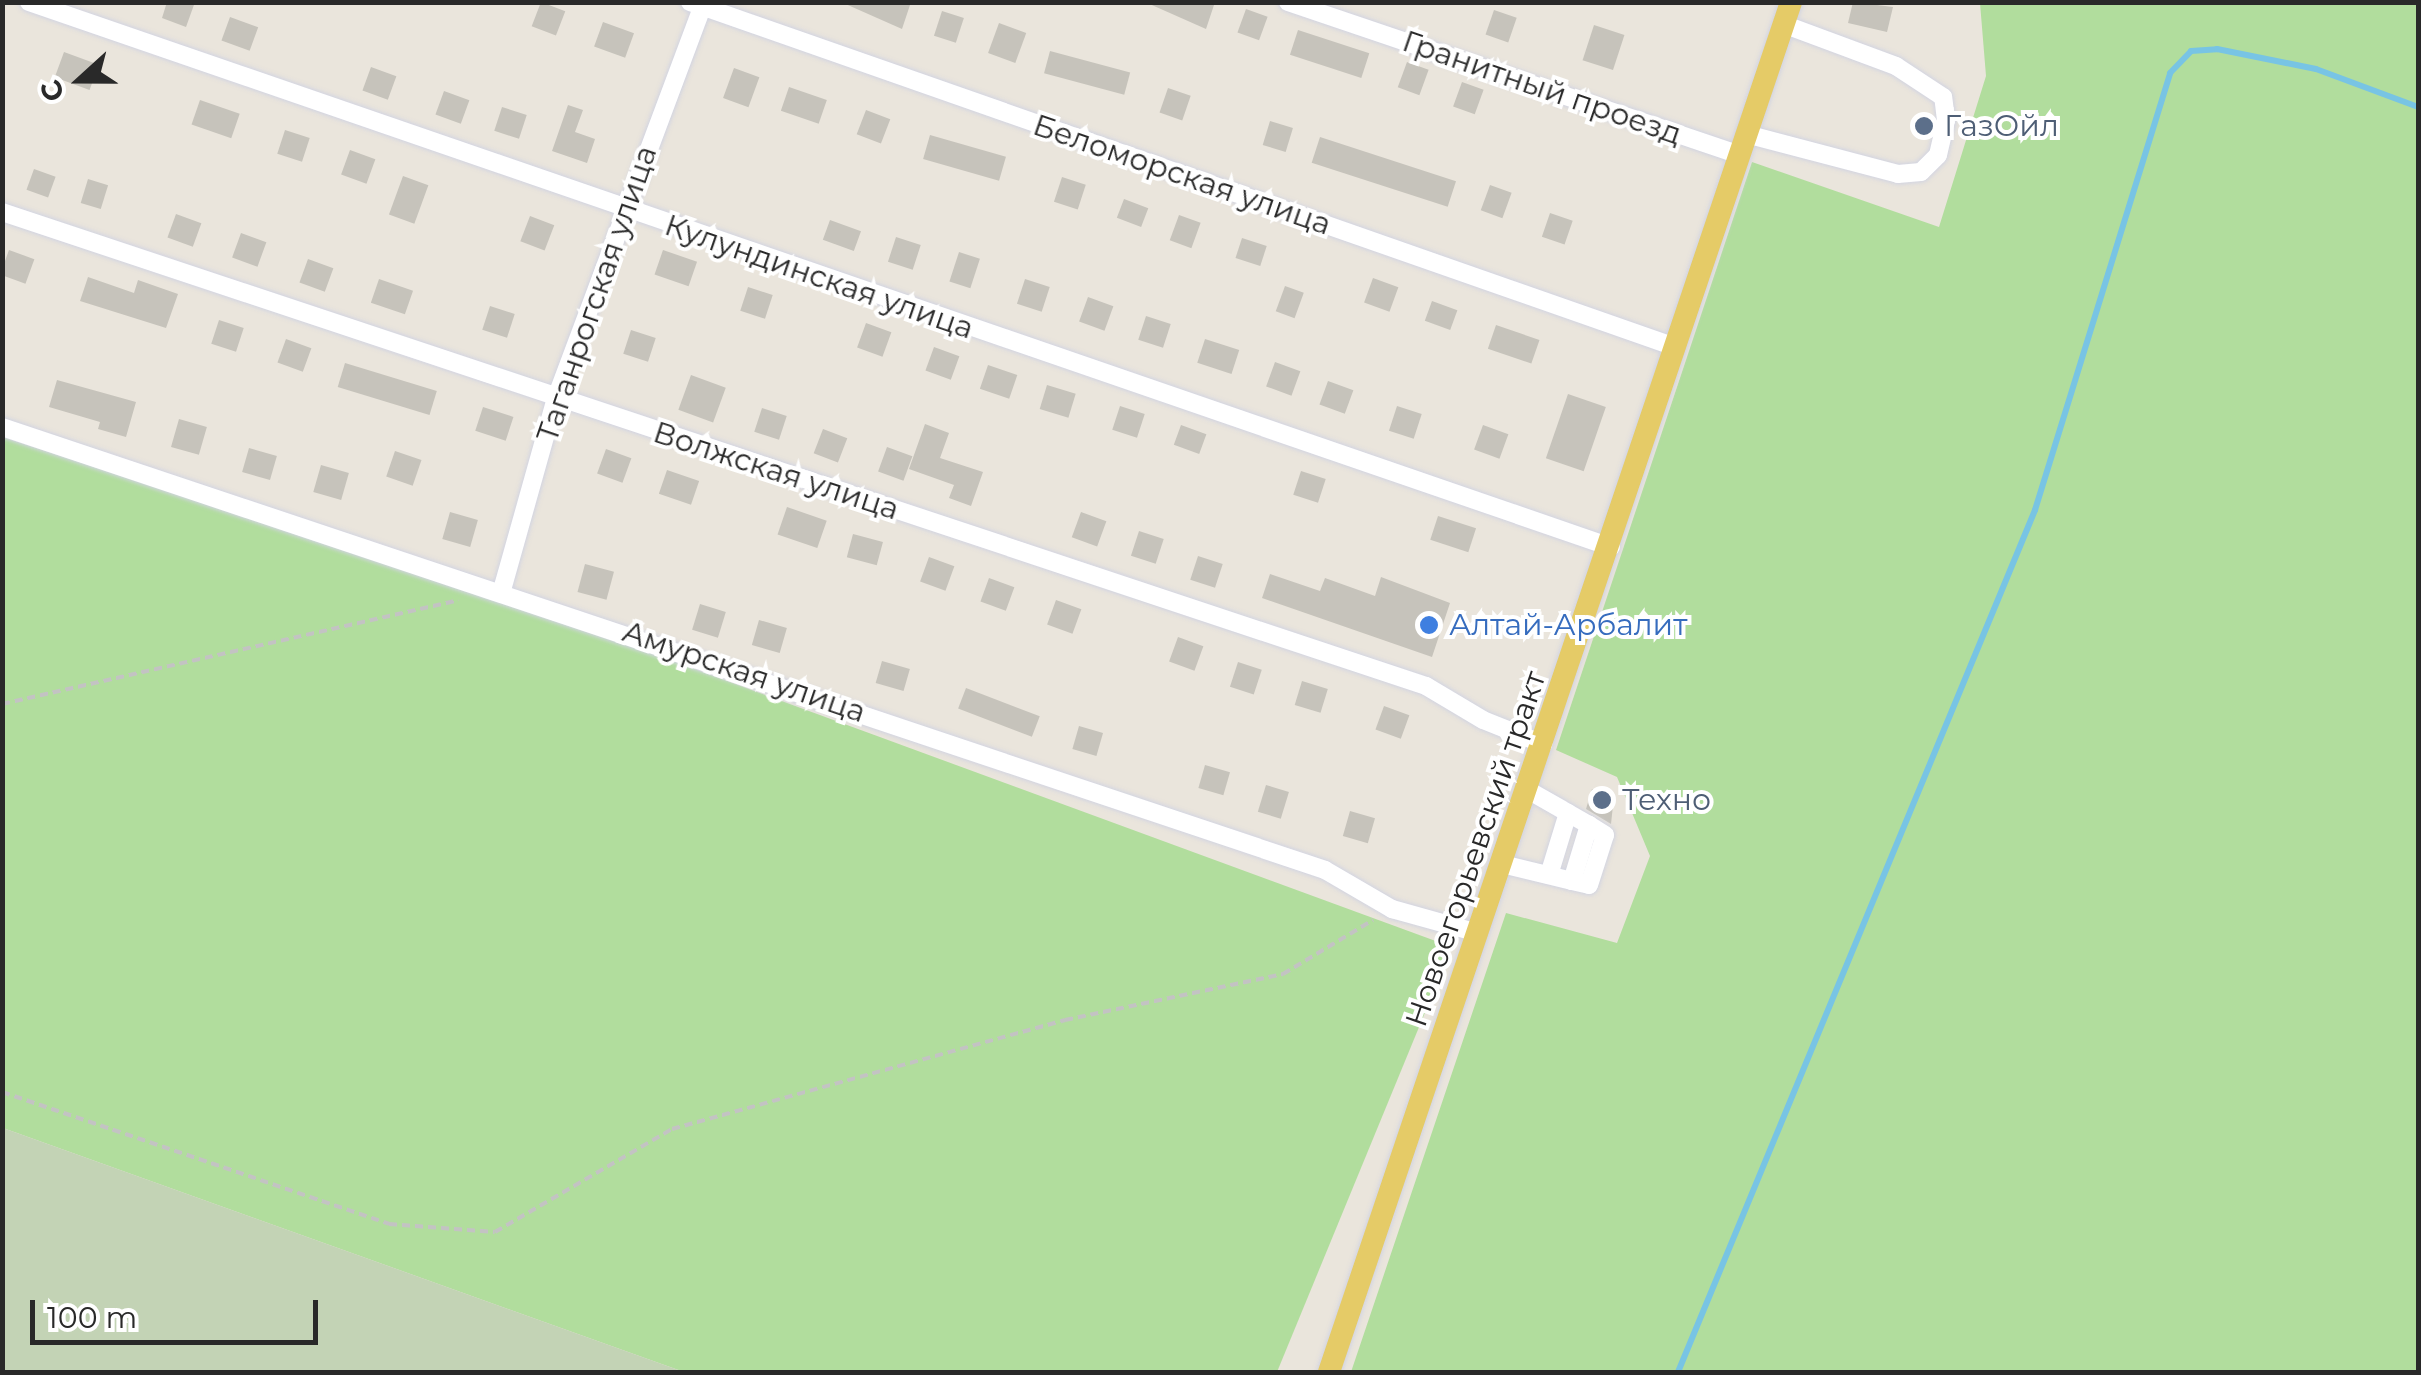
<!DOCTYPE html>
<meta charset="utf-8">
<style>
body{margin:0}
#map{position:relative;width:2421px;height:1375px;overflow:hidden;background:#eae5dc;font-family:Montserrat,sans-serif}
div>[style]{position:absolute}
[style*='--x']{left:calc(var(--x)*1px);top:calc(var(--y)*1px);width:calc(var(--w)*1px);rotate:calc(var(--a)*1deg)}
.green>*{inset:0;background:#b1dd9d}
.cemetery>*{inset:0;background:#c3d3b5}
.stream>*{height:6px;margin:-3px;padding:0 3px;transform-origin:3px;border-radius:3px;background:#78c4e4}
.building>*{inset:0;background:#c6c3bb;transform-origin:0 0}
.path>*{height:4px;margin-top:-2px;transform-origin:0;background:repeating-linear-gradient(90deg,#c3c3c3 0 8px,transparent 0 13px)}
.roads{filter:drop-shadow(0 0 2px #d2d4e1) drop-shadow(0 0 2px #d2d4e1)}
.minor>*{height:18px;margin:-9px;padding:0 9px;transform-origin:9px;border-radius:9px;background:#fff}
.major>*{height:22px;margin:-11px;padding:0 11px;transform-origin:11px;border-radius:11px;background:#e5cb67}
.dots>*{width:28px;height:28px;translate:-50% -50%;box-sizing:border-box;border:5px solid #fff;border-radius:50%}
span{translate:-50% -50%;white-space:nowrap;text-align:center;line-height:1.15;-webkit-text-stroke:8px #fff;paint-order:stroke}
.street-label{font-size:30px;color:#292929}
.service-label{font-size:30px;color:#4e5e75}
.left{translate:0 -50%;text-align:left}
.shop-label{font-size:30px;color:#366cbe}
.frame{position:absolute;inset:0;border:5px solid #292929;pointer-events:none}
.north{position:absolute;left:30px;top:30px;width:100px;height:100px;-webkit-text-stroke:8px #fff;paint-order:stroke;rotate:249deg;font-size:28px;font-weight:700;line-height:40px;text-align:center;color:#292929}
.north::after{content:'';display:block;margin:auto;width:35px;height:45px;background:#292929;clip-path:polygon(50% 0,100% 100%,50% 72%,0 100%)}
.scale{position:absolute;left:30px;top:1300px;width:288px;height:45px;box-sizing:border-box;border:5px solid #292929;border-top:0;padding-left:12px;font-size:30px;line-height:35px;white-space:nowrap;color:#292929;-webkit-text-stroke:8px #fff;paint-order:stroke}
</style>
<div id="map">
<div class="green">
<div style="clip-path:polygon(1980px 3px,2418px 3px,2418px 1372px,1351px 1372px,1506px 913px,1617px 943px,1650px 856px,1617px 777px,1556px 750px,1752px 162px,1939px 227px,1986px 76px)"></div>
<div style="clip-path:polygon(2px 437px,501px 598px,1452px 947px,1277px 1372px,684px 1372px,3px 1128px)"></div>
</div>
<div class="cemetery">
<div style="clip-path:polygon(2px 1128px,3px 1128px,684px 1372px,3px 1372px)"></div>
</div>
<div class="stream">
<div style="--x:1678;--y:1372;--w:933;--a:-67.5"></div>
<div style="--x:2035;--y:510;--w:457;--a:-72.8"></div>
<div style="--x:2170;--y:73;--w:30;--a:-46"></div>
<div style="--x:2191;--y:51;--w:26;--a:-4"></div>
<div style="--x:2217;--y:49;--w:101;--a:11.4"></div>
<div style="--x:2316;--y:69;--w:109;--a:20.4"></div>
</div>
<div class="building">
<div style="clip-path:polygon(167px 2px,195px 2px,186px 27px,162px 18px)"></div>
<div style="left:541px;top:2px;width:26px;height:26px;rotate:21deg"></div>
<div style="clip-path:polygon(841px 2px,911px 2px,902px 29px)"></div>
<div style="clip-path:polygon(1145px 2px,1215px 2px,1206px 29px)"></div>
<div style="clip-path:polygon(1853px 2px,1893px 7px,1887px 32px,1848px 23px)"></div>
<div style="left:1246px;top:9px;width:23px;height:25px;rotate:20deg"></div>
<div style="left:1494px;top:10px;width:24px;height:26px;rotate:19deg"></div>
<div style="left:942px;top:11px;width:23px;height:26px;rotate:18deg"></div>
<div style="left:230px;top:17px;width:30px;height:25px;rotate:20deg"></div>
<div style="left:603px;top:22px;width:33px;height:26px;rotate:20deg"></div>
<div style="left:999px;top:23px;width:29px;height:32px;rotate:20deg"></div>
<div style="left:1594px;top:25px;width:32px;height:37px;rotate:18deg"></div>
<div style="left:1298px;top:30px;width:75px;height:26px;rotate:18deg"></div>
<div style="left:1050px;top:51px;width:83px;height:23px;rotate:15deg"></div>
<div style="left:64px;top:52px;width:37px;height:27px;rotate:20deg"></div>
<div style="left:1407px;top:62px;width:23px;height:27px;rotate:20deg"></div>
<div style="left:371px;top:67px;width:27px;height:25px;rotate:20deg"></div>
<div style="left:734px;top:68px;width:27px;height:32px;rotate:20deg"></div>
<div style="left:1462px;top:82px;width:23px;height:26px;rotate:20deg"></div>
<div style="left:789px;top:87px;width:40px;height:25px;rotate:19deg"></div>
<div style="left:1168px;top:88px;width:24px;height:26px;rotate:19deg"></div>
<div style="left:444px;top:91px;width:27px;height:25px;rotate:20deg"></div>
<div style="left:200px;top:100px;width:42px;height:26px;rotate:19deg"></div>
<div style="clip-path:polygon(568px 105px,583px 110px,575px 132px,595px 139px,587px 163px,552px 151px)"></div>
<div style="left:502px;top:107px;width:26px;height:25px;rotate:18deg"></div>
<div style="left:866px;top:110px;width:26px;height:26px;rotate:21deg"></div>
<div style="left:1270px;top:121px;width:24px;height:25px;rotate:17deg"></div>
<div style="left:285px;top:130px;width:26px;height:25px;rotate:18deg"></div>
<div style="left:930px;top:135px;width:79px;height:25px;rotate:16deg"></div>
<div style="left:1320px;top:137px;width:143px;height:27px;rotate:18deg"></div>
<div style="left:350px;top:150px;width:27px;height:26px;rotate:20deg"></div>
<div style="left:34px;top:169px;width:23px;height:22px;rotate:20deg"></div>
<div style="left:403px;top:176px;width:27px;height:41px;rotate:20deg"></div>
<div style="left:1062px;top:177px;width:25px;height:26px;rotate:18deg"></div>
<div style="left:88px;top:179px;width:21px;height:25px;rotate:17deg"></div>
<div style="left:1490px;top:185px;width:23px;height:27px;rotate:20deg"></div>
<div style="left:1124px;top:199px;width:26px;height:20px;rotate:21deg"></div>
<div style="left:1550px;top:213px;width:24px;height:25px;rotate:19deg"></div>
<div style="left:176px;top:214px;width:27px;height:25px;rotate:20deg"></div>
<div style="left:1179px;top:215px;width:23px;height:27px;rotate:20deg"></div>
<div style="left:530px;top:216px;width:26px;height:27px;rotate:21deg"></div>
<div style="left:830px;top:220px;width:33px;height:21px;rotate:20deg"></div>
<div style="left:241px;top:233px;width:27px;height:26px;rotate:20deg"></div>
<div style="left:896px;top:237px;width:26px;height:26px;rotate:18deg"></div>
<div style="left:1242px;top:238px;width:26px;height:21px;rotate:18deg"></div>
<div style="left:9px;top:250px;width:27px;height:26px;rotate:20deg"></div>
<div style="left:663px;top:250px;width:36px;height:26px;rotate:19deg"></div>
<div style="left:959px;top:252px;width:22px;height:31px;rotate:18deg"></div>
<div style="left:308px;top:259px;width:27px;height:25px;rotate:20deg"></div>
<div style="clip-path:polygon(88px 277px,134px 293px,138px 280px,178px 294px,166px 328px,80px 301px)"></div>
<div style="left:1373px;top:278px;width:27px;height:26px;rotate:20deg"></div>
<div style="left:379px;top:279px;width:36px;height:25px;rotate:19deg"></div>
<div style="left:1025px;top:279px;width:26px;height:26px;rotate:18deg"></div>
<div style="left:1285px;top:286px;width:20px;height:27px;rotate:20deg"></div>
<div style="left:748px;top:287px;width:26px;height:25px;rotate:18deg"></div>
<div style="left:1088px;top:297px;width:27px;height:26px;rotate:20deg"></div>
<div style="left:1432px;top:301px;width:27px;height:21px;rotate:20deg"></div>
<div style="left:490px;top:306px;width:26px;height:25px;rotate:18deg"></div>
<div style="left:1146px;top:316px;width:26px;height:25px;rotate:18deg"></div>
<div style="left:219px;top:320px;width:26px;height:25px;rotate:18deg"></div>
<div style="left:866px;top:323px;width:27px;height:26px;rotate:20deg"></div>
<div style="left:1496px;top:325px;width:46px;height:25px;rotate:19deg"></div>
<div style="left:631px;top:330px;width:26px;height:25px;rotate:18deg"></div>
<div style="left:286px;top:339px;width:27px;height:25px;rotate:20deg"></div>
<div style="left:1205px;top:339px;width:36px;height:25px;rotate:18deg"></div>
<div style="left:934px;top:347px;width:27px;height:25px;rotate:20deg"></div>
<div style="left:1275px;top:362px;width:27px;height:26px;rotate:20deg"></div>
<div style="left:345px;top:363px;width:96px;height:25px;rotate:17deg"></div>
<div style="left:988px;top:365px;width:31px;height:25px;rotate:19deg"></div>
<div style="left:691px;top:375px;width:37px;height:37px;rotate:20deg"></div>
<div style="clip-path:polygon(57px 380px,136px 402px,126px 437px,98px 429px,100px 422px,49px 407px)"></div>
<div style="left:1328px;top:381px;width:27px;height:25px;rotate:20deg"></div>
<div style="left:1047px;top:385px;width:30px;height:25px;rotate:17deg"></div>
<div style="left:1568px;top:394px;width:40px;height:68px;rotate:19deg"></div>
<div style="left:1120px;top:406px;width:26px;height:25px;rotate:18deg"></div>
<div style="left:1397px;top:406px;width:26px;height:26px;rotate:18deg"></div>
<div style="left:483px;top:407px;width:32px;height:25px;rotate:18deg"></div>
<div style="left:762px;top:408px;width:26px;height:25px;rotate:18deg"></div>
<div style="left:179px;top:419px;width:29px;height:29px;rotate:16deg"></div>
<div style="clip-path:polygon(925px 424px,949px 433px,940px 458px,983px 472px,971px 506px,949px 498px,954px 485px,909px 469px)"></div>
<div style="left:1181px;top:425px;width:27px;height:21px;rotate:20deg"></div>
<div style="left:1483px;top:425px;width:27px;height:26px;rotate:20deg"></div>
<div style="left:823px;top:429px;width:26px;height:26px;rotate:21deg"></div>
<div style="left:887px;top:447px;width:27px;height:26px;rotate:20deg"></div>
<div style="left:249px;top:448px;width:29px;height:25px;rotate:16deg"></div>
<div style="left:606px;top:449px;width:27px;height:26px;rotate:20deg"></div>
<div style="left:395px;top:451px;width:28px;height:27px;rotate:19deg"></div>
<div style="left:321px;top:465px;width:29px;height:28px;rotate:16deg"></div>
<div style="left:667px;top:470px;width:34px;height:25px;rotate:19deg"></div>
<div style="left:1301px;top:471px;width:26px;height:25px;rotate:18deg"></div>
<div style="left:787px;top:507px;width:42px;height:29px;rotate:19deg"></div>
<div style="left:450px;top:512px;width:29px;height:28px;rotate:16deg"></div>
<div style="left:1081px;top:512px;width:27px;height:27px;rotate:20deg"></div>
<div style="left:1438px;top:516px;width:40px;height:25px;rotate:18deg"></div>
<div style="left:1139px;top:531px;width:26px;height:26px;rotate:18deg"></div>
<div style="left:853px;top:534px;width:31px;height:24px;rotate:15deg"></div>
<div style="left:1198px;top:556px;width:26px;height:25px;rotate:18deg"></div>
<div style="left:929px;top:557px;width:27px;height:26px;rotate:20deg"></div>
<div style="left:585px;top:564px;width:30px;height:29px;rotate:15deg"></div>
<div style="clip-path:polygon(1270px 574px,1320px 591px,1325px 578px,1375px 596px,1381px 577px,1450px 603px,1432px 657px,1262px 598px)"></div>
<div style="left:989px;top:578px;width:27px;height:25px;rotate:20deg"></div>
<div style="left:1056px;top:600px;width:27px;height:26px;rotate:20deg"></div>
<div style="left:700px;top:604px;width:27px;height:27px;rotate:17deg"></div>
<div style="left:759px;top:620px;width:29px;height:26px;rotate:16deg"></div>
<div style="left:1178px;top:637px;width:27px;height:26px;rotate:20deg"></div>
<div style="left:882px;top:661px;width:29px;height:23px;rotate:16deg"></div>
<div style="left:1238px;top:662px;width:25px;height:26px;rotate:18deg"></div>
<div style="left:1302px;top:681px;width:27px;height:25px;rotate:17deg"></div>
<div style="left:966px;top:688px;width:79px;height:22px;rotate:21deg"></div>
<div style="left:1384px;top:706px;width:27px;height:25px;rotate:20deg"></div>
<div style="left:1079px;top:726px;width:25px;height:24px;rotate:16deg"></div>
<div style="left:1205px;top:765px;width:26px;height:24px;rotate:16deg"></div>
<div style="left:1266px;top:785px;width:24px;height:28px;rotate:17deg"></div>
<div style="clip-path:polygon(1592px 789px,1614px 796px,1611px 824px,1586px 809px)"></div>
<div style="left:1350px;top:811px;width:26px;height:26px;rotate:16deg"></div>
</div>
<div class="path">
<div style="--x:2;--y:704;--w:468;--a:-12.8"></div>
<div style="--x:2;--y:1092;--w:409;--a:18.8"></div>
<div style="--x:389;--y:1224;--w:106;--a:4.3"></div>
<div style="--x:495;--y:1232;--w:205;--a:-30.2"></div>
<div style="--x:672;--y:1129;--w:408;--a:-15.5"></div>
<div style="--x:1065;--y:1020;--w:223;--a:-11.9"></div>
<div style="--x:1283;--y:974;--w:105;--a:-31"></div>
</div>
<div class="roads">
<div class="minor">
<div style="--x:29;--y:2;--w:1673;--a:19.01"></div>
<div style="--x:690;--y:2;--w:1044;--a:19.3"></div>
<div style="--x:1288;--y:2;--w:476;--a:18.7"></div>
<div style="--x:1746;--y:134;--w:157;--a:14.7"></div>
<div style="--x:1898;--y:174;--w:23;--a:-5"></div>
<div style="--x:1921;--y:172;--w:24;--a:-45"></div>
<div style="--x:1938;--y:155;--w:36;--a:-77"></div>
<div style="--x:1946;--y:120;--w:23;--a:-97"></div>
<div style="--x:1943;--y:97;--w:56;--a:-146.6"></div>
<div style="--x:1896;--y:66;--w:121;--a:-159.6"></div>
<div style="--x:2;--y:212;--w:1501;--a:18.41"></div>
<div style="--x:1426;--y:686;--w:66;--a:30.8"></div>
<div style="--x:1483;--y:720;--w:65;--a:21.8"></div>
<div style="--x:2;--y:427;--w:1395;--a:18.51"></div>
<div style="--x:1325;--y:870;--w:78;--a:30.2"></div>
<div style="--x:1392;--y:909;--w:89;--a:15.6"></div>
<div style="--x:502;--y:590;--w:199;--a:-74.3"></div>
<div style="--x:556;--y:398;--w:423;--a:-69.5"></div>
<div style="--x:1502;--y:864;--w:72;--a:13.7"></div>
<div style="--x:1572;--y:881;--w:59;--a:-73.1"></div>
<div style="--x:1589;--y:825;--w:70;--a:-150.2"></div>
<div style="--x:1549;--y:875;--w:65;--a:-73"></div>
<div style="--x:1572;--y:881;--w:17;--a:13"></div>
<div style="--x:1589;--y:885;--w:52;--a:-72.3"></div>
<div style="--x:1605;--y:835;--w:19;--a:-148"></div>
</div>
<div class="major">
<div style="--x:1329;--y:1372;--w:1446;--a:-71.36"></div>
</div>
</div>
<div class="dots">
<div style="left:1924px;top:126px;background:#5c6f8a"></div>
<div style="left:1429px;top:625px;background:#3f7fe0"></div>
<div style="left:1602px;top:800px;background:#5c6f8a"></div>
</div>
<div class="street-label">
<span style="left:1542px;top:88px;rotate:19deg">Гранитный проезд</span>
<span style="left:1182px;top:175px;rotate:19deg">Беломорская улица</span>
<span style="left:819px;top:277px;rotate:19deg">Кулундинская улица</span>
<span style="left:597px;top:294px;rotate:-71deg">Таганрогская улица</span>
<span style="left:776px;top:471px;rotate:18deg">Волжская улица</span>
<span style="left:744px;top:672px;rotate:19deg">Амурская улица</span>
<span style="left:1476px;top:849px;rotate:-71deg">Новоегорьевский тракт</span>
</div>
<div class="service-label">
<span class="left" style="left:1944px;top:126px">ГазОйл</span>
<span class="left" style="left:1622px;top:800px">Техно</span>
</div>
<div class="shop-label">
<span class="left" style="left:1449px;top:625px">Алтай-Арбалит</span>
</div>
<div class="frame"></div>
<div class="north">С</div>
<div class="scale">100 m</div>
</div>
